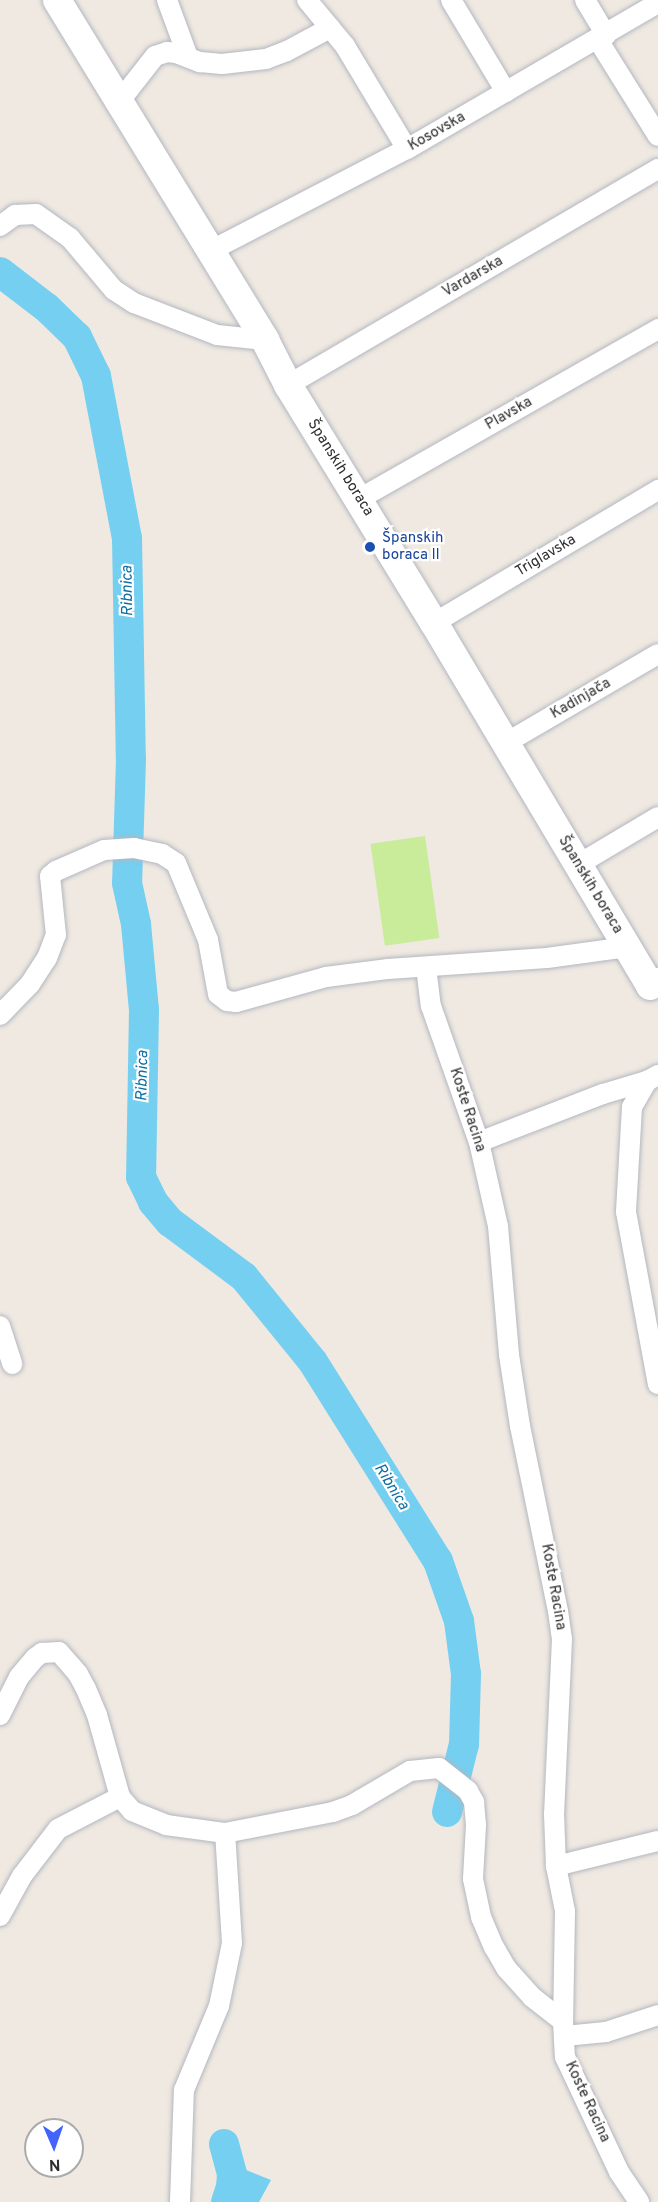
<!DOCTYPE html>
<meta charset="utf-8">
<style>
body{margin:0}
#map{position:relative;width:658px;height:2202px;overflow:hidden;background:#efe9e1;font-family:Overpass,sans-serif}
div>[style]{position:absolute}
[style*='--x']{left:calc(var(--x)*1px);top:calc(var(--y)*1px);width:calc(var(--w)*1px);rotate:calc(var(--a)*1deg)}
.pitch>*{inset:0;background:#c9ec9a;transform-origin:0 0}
.water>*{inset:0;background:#75cff0}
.river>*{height:30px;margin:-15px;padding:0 15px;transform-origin:15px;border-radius:15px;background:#75cff0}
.roads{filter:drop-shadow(0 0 2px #b4b7c1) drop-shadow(0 0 2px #b4b7c1)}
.minor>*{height:20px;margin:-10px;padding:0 10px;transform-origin:10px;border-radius:10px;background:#fff}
.secondary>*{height:28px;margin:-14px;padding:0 14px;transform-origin:14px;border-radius:14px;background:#fff}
.dots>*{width:16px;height:16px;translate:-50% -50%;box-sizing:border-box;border:3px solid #fff;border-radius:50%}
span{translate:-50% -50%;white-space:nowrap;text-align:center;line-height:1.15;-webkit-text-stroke:4.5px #fff;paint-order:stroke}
.street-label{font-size:15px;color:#2e2e2e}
.transit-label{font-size:15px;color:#164399}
.left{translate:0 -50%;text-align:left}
.water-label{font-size:16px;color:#0d6fa3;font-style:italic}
.north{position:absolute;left:24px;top:2118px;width:60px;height:60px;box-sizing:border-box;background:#fff;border:2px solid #ababab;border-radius:50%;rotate:178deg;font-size:16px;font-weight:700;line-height:24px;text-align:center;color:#2e2e2e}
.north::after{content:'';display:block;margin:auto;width:21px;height:27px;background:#4264fb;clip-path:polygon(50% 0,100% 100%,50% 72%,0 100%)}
</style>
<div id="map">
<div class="pitch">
<div style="left:425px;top:836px;width:103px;height:55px;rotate:82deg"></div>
</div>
<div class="water">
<div style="clip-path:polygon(236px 2166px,271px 2180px,259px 2202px,217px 2202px)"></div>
</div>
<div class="river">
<div style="--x:0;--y:272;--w:59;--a:37.5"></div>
<div style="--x:47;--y:308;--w:42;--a:44"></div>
<div style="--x:77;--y:337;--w:43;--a:64"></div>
<div style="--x:96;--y:376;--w:165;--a:79.2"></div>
<div style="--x:127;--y:538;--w:221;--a:89"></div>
<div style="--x:131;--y:759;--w:124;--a:91.8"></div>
<div style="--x:127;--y:883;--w:42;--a:77.6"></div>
<div style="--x:136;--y:924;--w:86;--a:84.7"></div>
<div style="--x:144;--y:1010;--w:167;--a:91"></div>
<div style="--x:141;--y:1177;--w:28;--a:64"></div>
<div style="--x:153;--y:1202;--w:26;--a:50"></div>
<div style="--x:170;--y:1222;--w:92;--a:36.6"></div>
<div style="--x:244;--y:1277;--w:109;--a:50.9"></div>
<div style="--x:313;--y:1362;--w:235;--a:57.9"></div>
<div style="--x:438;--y:1561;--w:64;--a:70.7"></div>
<div style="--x:459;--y:1621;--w:53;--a:82.5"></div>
<div style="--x:466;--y:1674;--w:70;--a:91.6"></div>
<div style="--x:464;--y:1744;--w:70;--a:104"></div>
<div style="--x:224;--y:2144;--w:31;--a:75"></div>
<div style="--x:232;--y:2174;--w:13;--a:94"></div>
<div style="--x:231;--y:2187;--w:16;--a:108"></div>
</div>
<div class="roads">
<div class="minor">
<div style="--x:167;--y:0;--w:61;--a:69.8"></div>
<div style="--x:307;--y:0;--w:60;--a:50.4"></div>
<div style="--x:345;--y:46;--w:120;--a:59"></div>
<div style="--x:451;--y:0;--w:107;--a:59.1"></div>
<div style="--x:585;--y:0;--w:41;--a:59"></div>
<div style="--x:598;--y:40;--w:113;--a:58"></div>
<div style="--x:119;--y:102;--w:58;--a:-52"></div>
<div style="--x:155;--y:56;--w:13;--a:-18"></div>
<div style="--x:167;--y:52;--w:9;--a:6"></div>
<div style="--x:176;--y:53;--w:26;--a:21"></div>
<div style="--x:200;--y:62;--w:22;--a:5"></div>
<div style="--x:222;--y:64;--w:44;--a:-6.5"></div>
<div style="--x:266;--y:59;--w:22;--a:-21"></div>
<div style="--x:287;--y:51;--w:49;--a:-28.1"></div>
<div style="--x:0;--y:226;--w:19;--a:-36"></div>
<div style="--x:15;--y:215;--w:21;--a:-3"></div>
<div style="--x:36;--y:214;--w:42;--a:35.2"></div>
<div style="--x:70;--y:238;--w:68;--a:49.8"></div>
<div style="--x:114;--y:290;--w:24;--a:33"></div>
<div style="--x:134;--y:303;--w:89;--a:21.1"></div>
<div style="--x:217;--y:335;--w:48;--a:5.9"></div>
<div style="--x:210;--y:251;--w:222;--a:-27.4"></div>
<div style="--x:407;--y:149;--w:290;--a:-30.2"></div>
<div style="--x:288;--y:385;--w:428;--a:-30.3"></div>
<div style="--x:359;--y:499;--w:344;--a:-29.6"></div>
<div style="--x:434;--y:623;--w:261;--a:-30.7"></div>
<div style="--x:504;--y:744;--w:178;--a:-30.3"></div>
<div style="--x:579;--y:864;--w:92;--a:-30.7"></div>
<div style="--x:426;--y:967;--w:39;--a:83"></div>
<div style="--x:431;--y:1006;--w:144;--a:70.6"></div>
<div style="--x:479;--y:1142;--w:86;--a:77.3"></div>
<div style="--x:498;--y:1226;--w:129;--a:85.1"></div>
<div style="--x:509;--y:1355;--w:72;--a:81.2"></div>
<div style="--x:520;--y:1426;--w:189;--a:78.4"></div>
<div style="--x:558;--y:1611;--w:28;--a:82"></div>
<div style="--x:562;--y:1639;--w:175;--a:92.6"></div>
<div style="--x:554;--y:1814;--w:52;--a:87.8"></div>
<div style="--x:556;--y:1866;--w:46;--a:78.7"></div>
<div style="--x:565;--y:1911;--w:110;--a:91"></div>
<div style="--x:563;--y:2021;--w:36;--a:87"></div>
<div style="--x:565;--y:2057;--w:127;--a:64.8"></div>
<div style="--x:619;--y:2172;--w:36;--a:56"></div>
<div style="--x:0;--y:1015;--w:43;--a:-45.9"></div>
<div style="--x:30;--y:984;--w:31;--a:-57"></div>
<div style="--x:47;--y:958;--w:25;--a:-69"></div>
<div style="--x:56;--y:935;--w:59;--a:-95.8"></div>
<div style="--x:50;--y:876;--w:8;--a:-40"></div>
<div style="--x:56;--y:871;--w:52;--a:-23.6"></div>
<div style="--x:104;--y:850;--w:30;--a:-4"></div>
<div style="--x:134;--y:848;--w:29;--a:12"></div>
<div style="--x:162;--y:854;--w:17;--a:33"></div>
<div style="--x:176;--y:863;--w:83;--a:67.4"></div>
<div style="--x:208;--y:940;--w:55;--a:79.5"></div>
<div style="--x:218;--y:994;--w:11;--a:38"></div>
<div style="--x:227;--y:1001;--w:9;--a:6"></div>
<div style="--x:236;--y:1002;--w:93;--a:-15.5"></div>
<div style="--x:326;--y:977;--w:63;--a:-7.4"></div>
<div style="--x:388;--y:969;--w:159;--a:-4"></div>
<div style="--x:547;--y:958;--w:81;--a:-7.8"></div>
<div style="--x:658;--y:1075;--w:13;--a:151"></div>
<div style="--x:647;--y:1081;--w:30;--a:120"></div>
<div style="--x:632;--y:1107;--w:105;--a:93.3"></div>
<div style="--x:626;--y:1212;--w:175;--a:79.5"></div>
<div style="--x:479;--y:1142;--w:133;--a:-21.2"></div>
<div style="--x:603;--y:1094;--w:46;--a:-16.5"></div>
<div style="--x:0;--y:1326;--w:40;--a:72"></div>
<div style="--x:0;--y:1715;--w:42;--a:-63.4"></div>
<div style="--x:19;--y:1677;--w:25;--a:-50"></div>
<div style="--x:35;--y:1658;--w:9;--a:-36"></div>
<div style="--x:42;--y:1653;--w:17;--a:-3"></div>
<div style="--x:59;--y:1652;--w:29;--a:49"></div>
<div style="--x:78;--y:1674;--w:17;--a:62"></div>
<div style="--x:86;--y:1689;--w:28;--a:67"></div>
<div style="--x:97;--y:1715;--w:85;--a:74.3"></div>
<div style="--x:120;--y:1797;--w:18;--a:49"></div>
<div style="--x:132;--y:1811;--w:37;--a:22"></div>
<div style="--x:166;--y:1825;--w:60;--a:7.7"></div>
<div style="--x:225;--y:1833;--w:110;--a:-11"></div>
<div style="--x:333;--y:1812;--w:20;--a:-20"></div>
<div style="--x:352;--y:1805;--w:67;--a:-30.4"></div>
<div style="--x:410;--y:1771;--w:29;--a:-6"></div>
<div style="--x:439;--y:1768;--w:37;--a:38"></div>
<div style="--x:468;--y:1791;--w:13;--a:61"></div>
<div style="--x:474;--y:1802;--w:23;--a:85"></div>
<div style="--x:476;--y:1825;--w:54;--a:93.2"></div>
<div style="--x:473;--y:1879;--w:39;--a:78"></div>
<div style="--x:481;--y:1917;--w:33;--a:67"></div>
<div style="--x:494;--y:1947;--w:24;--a:60"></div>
<div style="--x:506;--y:1968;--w:39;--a:48"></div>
<div style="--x:532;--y:1997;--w:39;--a:38"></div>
<div style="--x:556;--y:1866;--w:105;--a:-13.8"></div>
<div style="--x:0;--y:1916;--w:46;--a:-61.2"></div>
<div style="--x:22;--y:1876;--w:59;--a:-52.5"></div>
<div style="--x:58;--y:1829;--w:70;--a:-27.3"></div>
<div style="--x:565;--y:2036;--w:41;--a:-5.6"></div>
<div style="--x:606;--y:2032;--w:55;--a:-18.1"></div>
<div style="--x:180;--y:2202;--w:112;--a:-88"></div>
<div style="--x:184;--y:2090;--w:91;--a:-67.4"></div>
<div style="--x:219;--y:2006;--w:64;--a:-78.3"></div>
<div style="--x:232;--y:1943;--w:110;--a:-93.6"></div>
</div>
<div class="secondary">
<div style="--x:57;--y:0;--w:399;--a:58.5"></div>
<div style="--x:265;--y:340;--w:51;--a:62.9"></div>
<div style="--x:288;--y:385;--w:279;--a:58.5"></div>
<div style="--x:434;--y:623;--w:422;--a:59.2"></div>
<div style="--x:650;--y:986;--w:9;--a:-27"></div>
</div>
</div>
<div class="dots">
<div style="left:370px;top:547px;background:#1a4fb4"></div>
</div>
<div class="street-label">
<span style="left:437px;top:132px;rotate:-30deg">Kosovska</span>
<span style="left:473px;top:277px;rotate:-30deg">Vardarska</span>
<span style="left:509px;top:414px;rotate:-30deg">Plavska</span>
<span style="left:340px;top:468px;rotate:58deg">Španskih boraca</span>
<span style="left:546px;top:556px;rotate:-31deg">Triglavska</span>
<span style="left:581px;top:699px;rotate:-30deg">Kadinjača</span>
<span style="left:590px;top:885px;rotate:59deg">Španskih boraca</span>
<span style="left:467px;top:1110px;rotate:72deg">Koste Racina</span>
<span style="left:553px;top:1587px;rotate:80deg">Koste Racina</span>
<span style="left:587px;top:2102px;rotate:65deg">Koste Racina</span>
</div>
<div class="transit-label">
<span class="left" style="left:382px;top:547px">Španskih<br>boraca II</span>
</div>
<div class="water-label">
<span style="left:128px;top:591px;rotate:-91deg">Ribnica</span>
<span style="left:143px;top:1076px;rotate:-89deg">Ribnica</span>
<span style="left:391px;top:1487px;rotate:58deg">Ribnica</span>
</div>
<div class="north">N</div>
</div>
